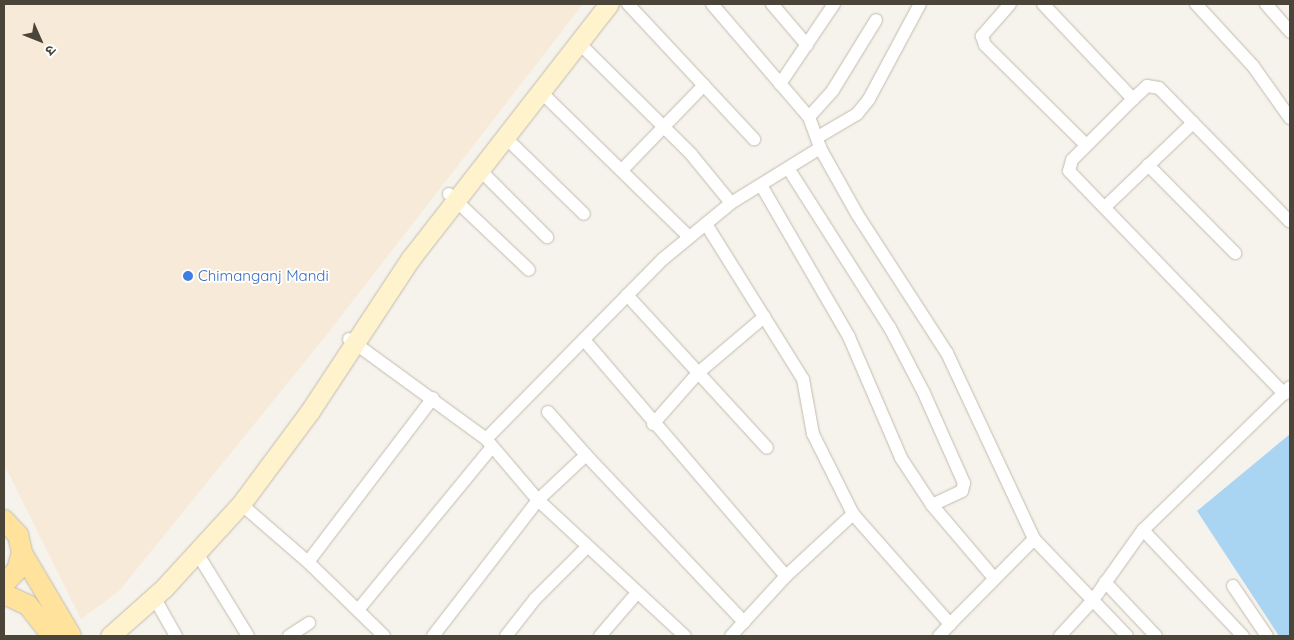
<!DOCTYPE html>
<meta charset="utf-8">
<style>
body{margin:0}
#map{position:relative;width:1294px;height:640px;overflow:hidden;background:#f6f3ec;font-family:Quicksand,"Noto Sans Devanagari",sans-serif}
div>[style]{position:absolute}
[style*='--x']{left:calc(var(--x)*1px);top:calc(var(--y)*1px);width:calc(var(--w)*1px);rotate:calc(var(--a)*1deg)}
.commercial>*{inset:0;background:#f7ead8}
.water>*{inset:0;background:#a9d4f2}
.roads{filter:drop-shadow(0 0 1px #c2bbae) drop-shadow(0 0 1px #c2bbae)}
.street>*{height:12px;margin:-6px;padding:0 6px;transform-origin:6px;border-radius:6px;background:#fff}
.secondary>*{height:19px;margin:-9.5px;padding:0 9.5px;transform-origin:9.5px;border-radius:9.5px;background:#fff3cd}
.primary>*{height:20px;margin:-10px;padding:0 10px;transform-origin:10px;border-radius:10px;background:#ffe39c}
.dots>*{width:14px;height:14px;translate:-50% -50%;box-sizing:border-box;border:2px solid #fff;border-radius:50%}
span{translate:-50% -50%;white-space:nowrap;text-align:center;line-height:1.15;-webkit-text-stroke:4px #fff;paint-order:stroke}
.shop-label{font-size:15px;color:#366cbe}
.left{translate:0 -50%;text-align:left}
.frame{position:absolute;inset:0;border:5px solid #4b4439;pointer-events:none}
.north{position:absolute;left:15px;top:15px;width:50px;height:50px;-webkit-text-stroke:4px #fff;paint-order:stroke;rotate:134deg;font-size:14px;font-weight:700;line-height:20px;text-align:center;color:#4b4439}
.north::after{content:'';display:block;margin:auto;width:18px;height:22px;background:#4b4439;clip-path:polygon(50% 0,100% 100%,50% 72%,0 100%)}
</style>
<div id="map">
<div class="commercial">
<div style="clip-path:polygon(4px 4px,583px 4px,324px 338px,119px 591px,81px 619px,4px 464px)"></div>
</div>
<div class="water">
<div style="clip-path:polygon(1290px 434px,1290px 636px,1279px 636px,1197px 511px)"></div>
</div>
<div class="roads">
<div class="street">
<div style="--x:628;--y:4;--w:185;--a:47"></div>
<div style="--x:712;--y:4;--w:149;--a:49.4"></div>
<div style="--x:809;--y:117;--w:33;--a:70"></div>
<div style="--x:820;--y:148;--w:76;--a:60.7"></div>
<div style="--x:857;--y:214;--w:166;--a:57.1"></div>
<div style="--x:947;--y:353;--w:205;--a:64.9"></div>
<div style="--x:1034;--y:539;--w:134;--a:46.2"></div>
<div style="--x:772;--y:4;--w:54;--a:49.5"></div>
<div style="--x:1010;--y:4;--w:43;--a:131.2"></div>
<div style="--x:982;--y:36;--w:9;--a:72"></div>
<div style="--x:985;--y:45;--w:142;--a:44.7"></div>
<div style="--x:1043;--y:4;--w:131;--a:46.5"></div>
<div style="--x:1133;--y:99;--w:86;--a:135"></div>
<div style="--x:1072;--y:160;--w:11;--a:105"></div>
<div style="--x:1069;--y:171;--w:310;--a:46"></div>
<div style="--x:1196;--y:4;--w:84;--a:47.4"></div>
<div style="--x:1253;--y:66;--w:64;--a:54.6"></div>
<div style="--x:1266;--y:4;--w:37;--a:49"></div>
<div style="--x:580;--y:44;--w:156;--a:44.7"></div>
<div style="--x:691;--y:154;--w:63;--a:50.8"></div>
<div style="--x:780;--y:84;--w:97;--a:-56"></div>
<div style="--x:541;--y:92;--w:207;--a:44.4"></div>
<div style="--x:1133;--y:99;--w:19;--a:-43"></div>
<div style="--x:1147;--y:86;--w:12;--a:9"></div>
<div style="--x:1159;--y:88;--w:187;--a:45.6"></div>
<div style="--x:809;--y:117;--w:36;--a:-48"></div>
<div style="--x:833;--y:90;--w:82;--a:-58.4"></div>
<div style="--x:505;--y:137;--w:110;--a:44.3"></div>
<div style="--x:818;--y:137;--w:45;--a:-30.5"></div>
<div style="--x:857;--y:114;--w:19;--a:-51"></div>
<div style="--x:869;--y:99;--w:108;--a:-61.8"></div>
<div style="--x:1148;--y:165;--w:124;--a:45.3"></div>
<div style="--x:788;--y:168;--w:190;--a:57.5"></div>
<div style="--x:890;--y:328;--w:71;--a:62.4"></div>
<div style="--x:923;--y:391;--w:101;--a:66"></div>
<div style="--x:964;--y:483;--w:8;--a:104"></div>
<div style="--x:962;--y:491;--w:33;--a:155"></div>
<div style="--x:480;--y:170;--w:95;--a:45"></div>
<div style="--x:622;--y:170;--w:118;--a:-46"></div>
<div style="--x:761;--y:185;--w:176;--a:59.9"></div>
<div style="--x:849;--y:337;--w:132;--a:66.7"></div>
<div style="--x:901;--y:458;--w:56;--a:56.6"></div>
<div style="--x:932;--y:505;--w:96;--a:49.7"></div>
<div style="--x:449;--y:194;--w:110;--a:43.5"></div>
<div style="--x:1105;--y:207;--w:122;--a:-43.7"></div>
<div style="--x:706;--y:224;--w:183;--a:58"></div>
<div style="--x:803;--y:379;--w:56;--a:79.7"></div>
<div style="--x:813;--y:434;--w:89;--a:63.4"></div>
<div style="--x:853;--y:514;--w:147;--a:48.6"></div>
<div style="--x:950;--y:624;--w:120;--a:-45.3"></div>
<div style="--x:627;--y:295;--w:207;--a:47.5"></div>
<div style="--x:349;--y:339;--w:170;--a:36.1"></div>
<div style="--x:486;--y:439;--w:80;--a:49.6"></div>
<div style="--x:538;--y:500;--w:200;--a:42.8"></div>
<div style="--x:585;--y:341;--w:309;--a:49.5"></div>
<div style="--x:548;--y:412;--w:57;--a:48.5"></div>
<div style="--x:653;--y:424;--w:68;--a:-48.6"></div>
<div style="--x:698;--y:373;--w:87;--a:-40.3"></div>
<div style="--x:486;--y:439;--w:252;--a:-45.5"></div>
<div style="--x:663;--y:259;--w:88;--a:-39.5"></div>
<div style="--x:731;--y:203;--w:105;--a:-31.7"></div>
<div style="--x:241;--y:504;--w:89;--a:40.9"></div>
<div style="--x:308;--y:562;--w:106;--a:44.2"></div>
<div style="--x:1143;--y:530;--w:146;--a:46.7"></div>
<div style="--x:197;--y:553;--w:97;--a:58.4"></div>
<div style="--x:308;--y:562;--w:206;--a:-52.7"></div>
<div style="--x:1105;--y:582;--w:74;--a:46.6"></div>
<div style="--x:1233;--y:586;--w:60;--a:55.8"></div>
<div style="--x:154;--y:597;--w:45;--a:60.6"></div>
<div style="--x:358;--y:610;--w:211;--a:-50.6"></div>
<div style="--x:289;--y:636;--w:24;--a:-33"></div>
<div style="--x:433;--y:636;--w:172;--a:-52.3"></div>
<div style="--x:538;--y:500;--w:66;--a:-43.2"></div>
<div style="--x:586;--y:455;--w:230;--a:46.6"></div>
<div style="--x:506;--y:636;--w:47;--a:-51.9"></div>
<div style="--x:535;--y:599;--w:74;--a:-45"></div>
<div style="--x:600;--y:636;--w:55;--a:-49.4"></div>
<div style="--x:731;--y:636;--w:81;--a:-47.5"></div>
<div style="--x:786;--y:576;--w:91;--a:-42.8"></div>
<div style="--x:939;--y:636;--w:16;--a:-47"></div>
<div style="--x:1060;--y:636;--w:49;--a:-47.5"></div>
<div style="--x:1093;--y:600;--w:86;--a:-54.5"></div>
<div style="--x:1143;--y:530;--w:205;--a:-44.2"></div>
</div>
<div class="secondary">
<div style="--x:110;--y:636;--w:72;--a:-41.6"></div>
<div style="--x:164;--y:588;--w:114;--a:-47.5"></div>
<div style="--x:241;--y:504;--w:116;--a:-53.4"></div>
<div style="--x:310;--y:411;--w:183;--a:-56.6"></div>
<div style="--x:411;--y:258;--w:322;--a:-52.1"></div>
</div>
<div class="primary">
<div style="--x:4;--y:520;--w:21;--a:47"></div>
<div style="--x:18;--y:535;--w:18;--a:77"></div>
<div style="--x:22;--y:553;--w:18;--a:106"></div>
<div style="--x:17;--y:570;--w:19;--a:133"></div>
<div style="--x:22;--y:553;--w:96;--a:59.4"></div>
<div style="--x:4;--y:594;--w:26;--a:25"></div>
<div style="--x:28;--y:605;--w:39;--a:52"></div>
</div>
</div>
<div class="dots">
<div style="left:188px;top:276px;background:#3f7fe0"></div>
</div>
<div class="shop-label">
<span class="left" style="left:198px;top:276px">Chimanganj Mandi</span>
</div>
<div class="frame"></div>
<div class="north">उ</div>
</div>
